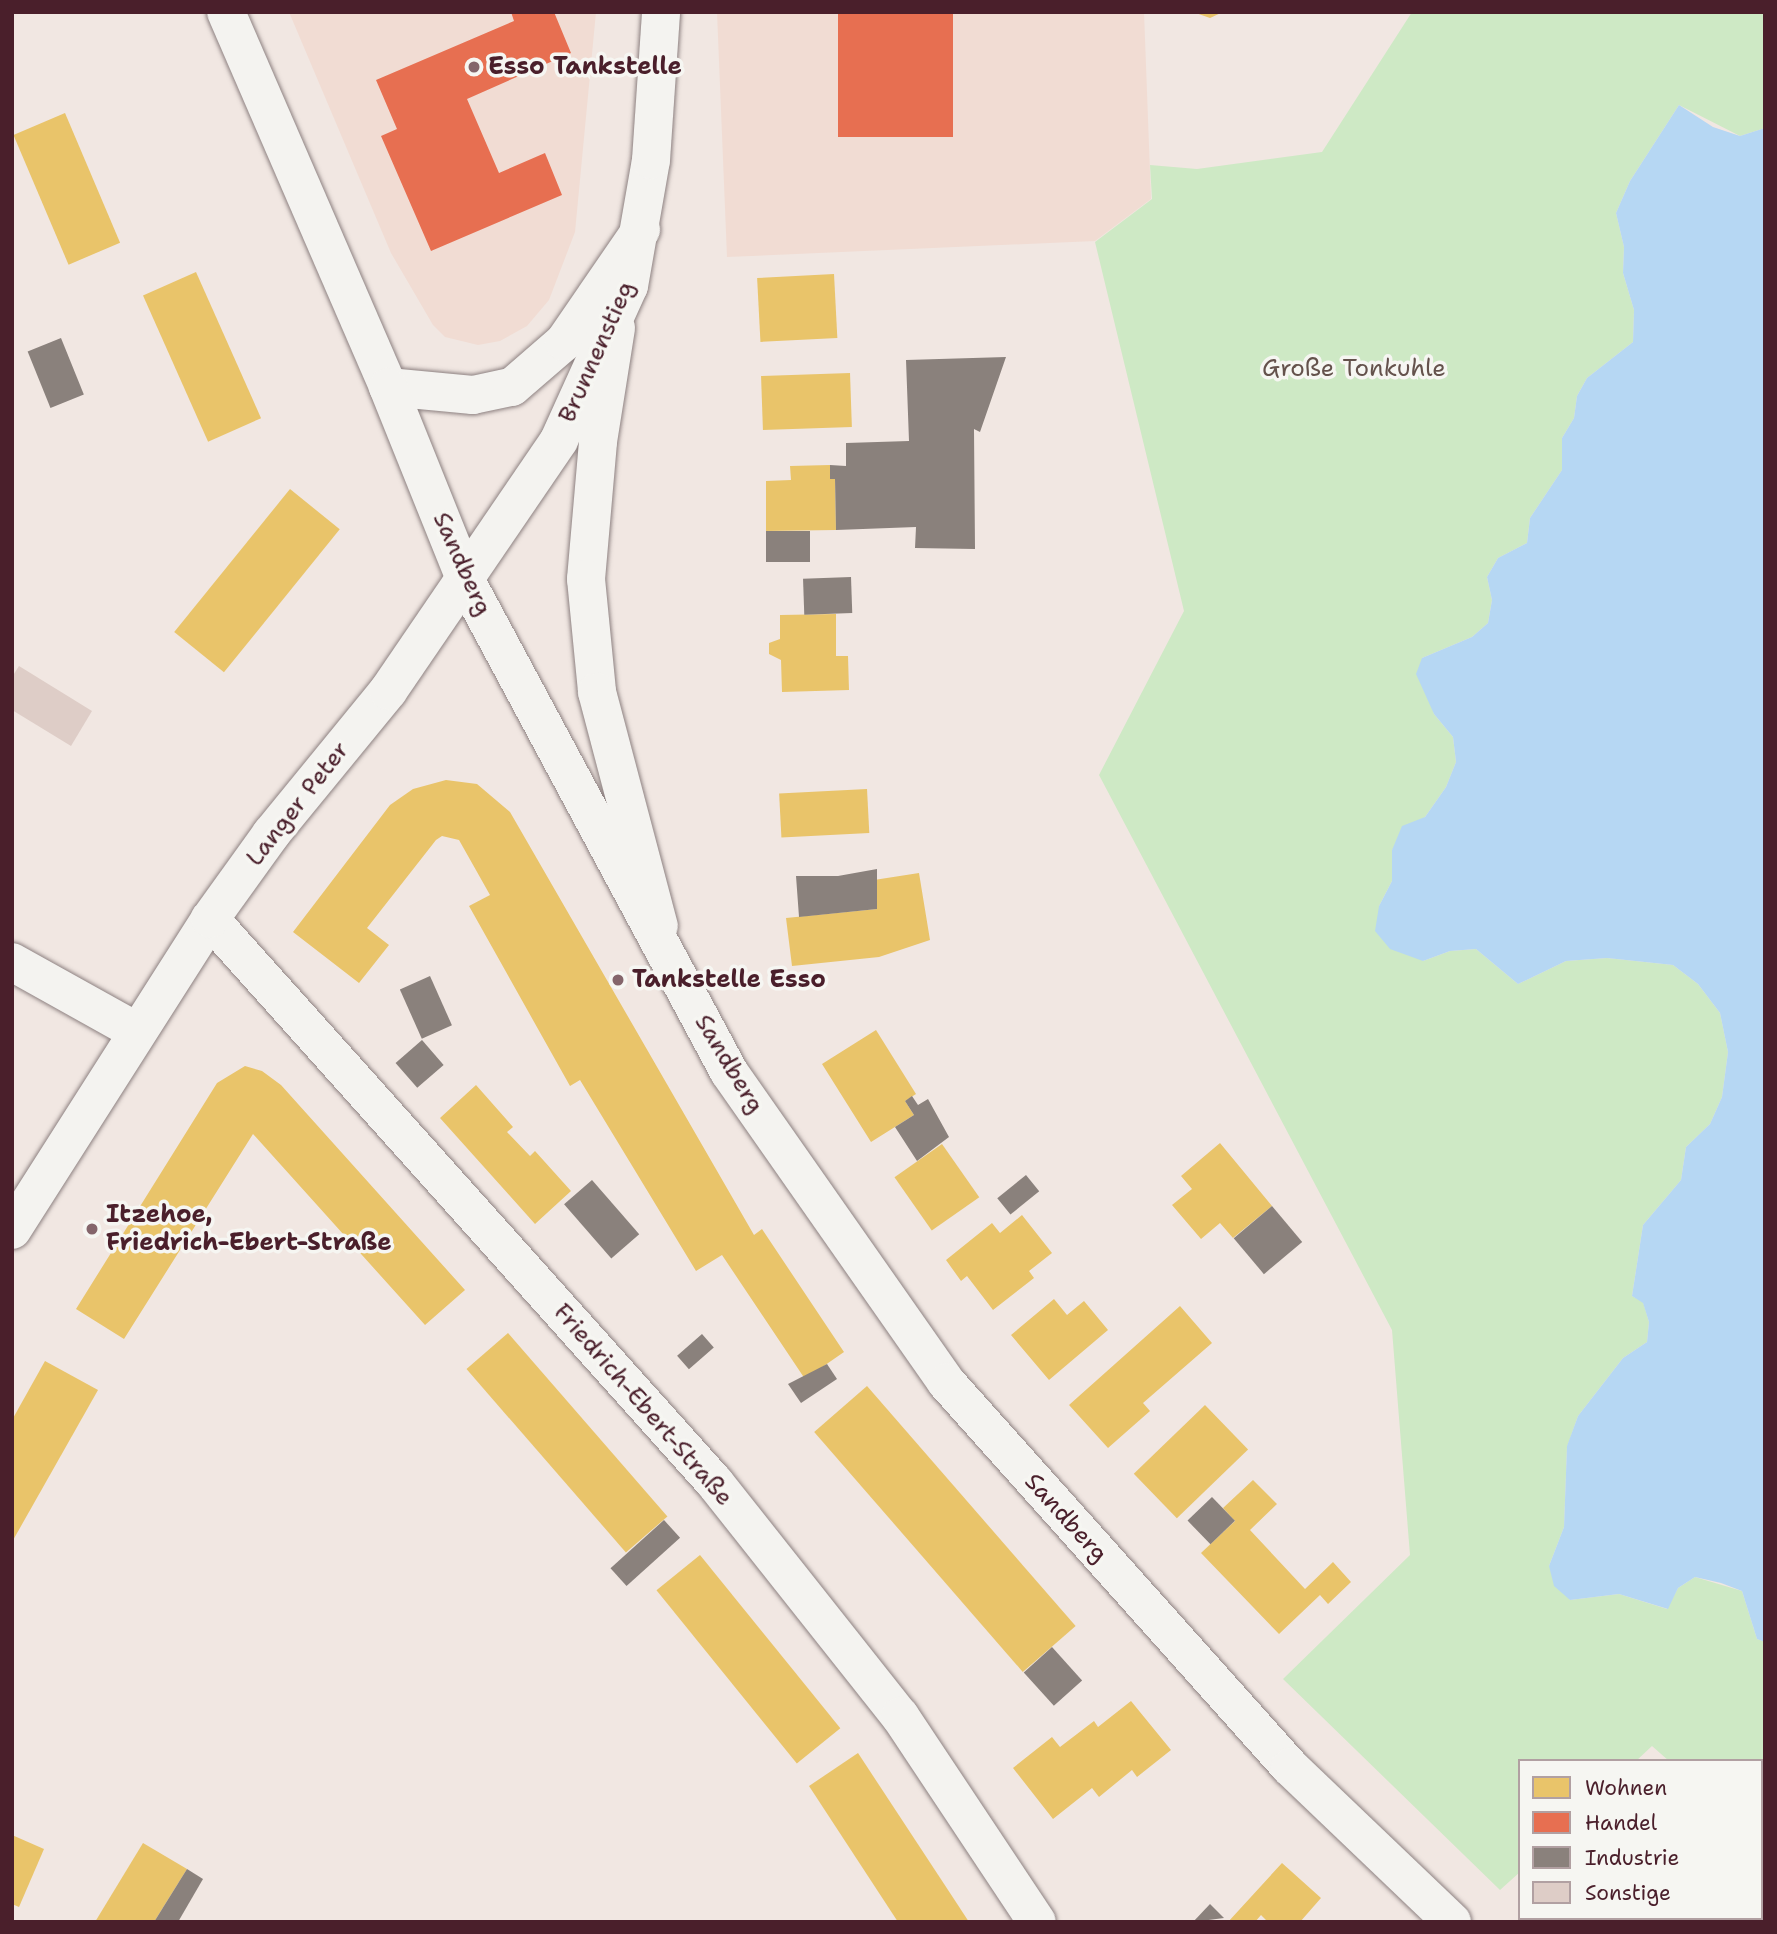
<!DOCTYPE html>
<meta charset="utf-8">
<style>
body{margin:0}
#map{position:relative;width:1777px;height:1934px;overflow:hidden;background:#f1e7e2;font-family:"Shantell Sans",sans-serif}
div>[style]{position:absolute}
[style*='--x']{left:calc(var(--x)*1px);top:calc(var(--y)*1px);width:calc(var(--w)*1px);rotate:calc(var(--a)*1deg)}
.built>*{inset:0;background:#f1dcd3}
.green>*{inset:0;background:#cee9c5}
.water>*{inset:0;background:#b6d7f3}
.homes>*{inset:0;background:#e9c46a;transform-origin:0 0}
.shops>*{inset:0;background:#e76f51;transform-origin:0 0}
.industry>*{inset:0;background:#8a817c;transform-origin:0 0}
.building>*{inset:0;background:#decdc7}
.roads{filter:drop-shadow(0 0 2px #8d8181) drop-shadow(0 0 2px #8d8181)}
.minor>*{height:38px;margin:-19px;padding:0 19px;transform-origin:19px;border-radius:19px;background:#f4f3f0}
.major>*{height:38px;margin:-19px;padding:0 19px;transform-origin:19px;border-radius:19px;background:#f4f3f0}
.dots>*{width:19px;height:19px;translate:-50% -50%;box-sizing:border-box;border:4px solid #f6f6f2;border-radius:50%}
span{translate:-50% -50%;white-space:nowrap;text-align:center;line-height:1.15;-webkit-text-stroke:7px #f6f6f2;paint-order:stroke}
.poi-label{font-size:24px;color:#4a1f2b;font-weight:700}
.left{translate:0 -50%;text-align:left}
.street-label{font-size:24px;color:#4a1f2b}
.park-label{font-size:24px;color:#64524c}
.frame{position:absolute;inset:0;border:14px solid #4a1f2b;pointer-events:none}
.legend{position:absolute;left:1518px;top:1759px;width:245px;height:161px;box-sizing:border-box;background:#f6f6f2;border:2px solid #b1a0a2;margin:0;padding:9px 12px;list-style:none;font-size:21px;color:#4a1f2b}
.legend li{display:flex;align-items:center;gap:14px;height:35px}
.legend b{width:35px;border:2px solid #b1a0a2}
</style>
<div id="map">
<div class="built">
<div style="clip-path:polygon(289px 12px,596px 12px,575px 232px,549px 300px,527px 326px,500px 341px,478px 345px,445px 337px,433px 325px,391px 253px)"></div>
<div style="clip-path:polygon(717px 12px,1144px 12px,1151px 199px,1095px 241px,727px 257px)"></div>
</div>
<div class="green">
<div style="clip-path:polygon(1412px 12px,1765px 12px,1765px 128px,1740px 136px,1679px 105px,1630px 181px,1616px 213px,1624px 247px,1623px 273px,1634px 310px,1633px 342px,1587px 378px,1577px 396px,1574px 418px,1562px 438px,1562px 470px,1530px 518px,1527px 543px,1498px 558px,1487px 577px,1492px 600px,1488px 623px,1472px 637px,1422px 658px,1434px 714px,1453px 737px,1456px 762px,1446px 787px,1425px 817px,1392px 850px,1392px 881px,1379px 906px,1423px 961px,1450px 951px,1476px 949px,1518px 984px,1566px 961px,1607px 958px,1673px 965px,1698px 984px,1720px 1013px,1728px 1052px,1722px 1097px,1710px 1124px,1686px 1147px,1681px 1180px,1643px 1225px,1632px 1296px,1643px 1302px,1649px 1322px,1647px 1342px,1623px 1358px,1578px 1416px,1567px 1447px,1564px 1527px,1549px 1566px,1570px 1600px,1619px 1594px,1667px 1609px,1678px 1588px,1695px 1577px,1742px 1591px,1757px 1639px,1765px 1642px,1765px 1848px,1761px 1761px,1669px 1761px,1652px 1746px,1636px 1761px,1520px 1761px,1520px 1872px,1500px 1890px,1283px 1679px,1410px 1555px,1392px 1330px,1099px 775px,1184px 611px,1095px 242px,1152px 199px,1150px 165px,1197px 169px,1322px 152px)"></div>
</div>
<div class="water">
<div style="clip-path:polygon(1679px 105px,1713px 127px,1740px 136px,1765px 128px,1765px 1642px,1757px 1639px,1742px 1591px,1721px 1583px,1695px 1577px,1678px 1588px,1668px 1609px,1619px 1594px,1570px 1600px,1554px 1586px,1549px 1566px,1564px 1527px,1567px 1446px,1578px 1416px,1623px 1358px,1647px 1342px,1649px 1322px,1643px 1303px,1632px 1296px,1643px 1225px,1681px 1180px,1686px 1147px,1710px 1124px,1722px 1097px,1728px 1052px,1720px 1013px,1698px 984px,1673px 965px,1607px 958px,1566px 961px,1518px 984px,1476px 949px,1450px 951px,1423px 961px,1390px 949px,1375px 931px,1379px 906px,1392px 881px,1392px 850px,1402px 826px,1425px 817px,1446px 787px,1456px 762px,1453px 737px,1434px 714px,1416px 674px,1422px 658px,1472px 637px,1488px 623px,1492px 600px,1487px 577px,1498px 558px,1527px 543px,1530px 518px,1562px 470px,1562px 438px,1574px 418px,1577px 396px,1587px 378px,1633px 342px,1634px 310px,1623px 273px,1624px 247px,1616px 213px,1630px 181px)"></div>
</div>
<div class="homes">
<div style="clip-path:polygon(1193px 12px,1223px 12px,1210px 18px)"></div>
<div style="left:65px;top:113px;width:141px;height:56px;rotate:67deg"></div>
<div style="left:196px;top:272px;width:160px;height:58px;rotate:66deg"></div>
<div style="left:834px;top:274px;width:64px;height:77px;rotate:87deg"></div>
<div style="left:850px;top:373px;width:54px;height:89px;rotate:88deg"></div>
<div style="clip-path:polygon(830px 465px,830px 479px,835px 479px,836px 530px,766px 531px,766px 481px,791px 480px,790px 466px)"></div>
<div style="left:290px;top:489px;width:64px;height:184px;rotate:39deg"></div>
<div style="clip-path:polygon(836px 614px,836px 656px,848px 656px,849px 690px,782px 692px,781px 660px,769px 654px,769px 643px,780px 639px,780px 615px)"></div>
<div style="clip-path:polygon(446px 780px,477px 784px,510px 812px,754px 1235px,762px 1229px,844px 1352px,805px 1379px,722px 1255px,696px 1271px,580px 1080px,570px 1086px,469px 906px,490px 895px,459px 840px,442px 836px,436px 840px,367px 928px,389px 945px,359px 983px,293px 932px,390px 805px,413px 789px)"></div>
<div style="left:867px;top:789px;width:44px;height:88px;rotate:87deg"></div>
<div style="clip-path:polygon(919px 873px,930px 940px,879px 957px,792px 966px,786px 918px,877px 909px,874px 880px)"></div>
<div style="clip-path:polygon(876px 1030px,916px 1094px,905px 1101px,914px 1115px,871px 1142px,822px 1064px)"></div>
<div style="clip-path:polygon(245px 1066px,262px 1071px,281px 1085px,465px 1290px,425px 1325px,253px 1134px,124px 1339px,76px 1309px,217px 1083px)"></div>
<div style="clip-path:polygon(476px 1085px,513px 1127px,507px 1132px,530px 1156px,535px 1151px,571px 1191px,535px 1224px,440px 1118px)"></div>
<div style="clip-path:polygon(1220px 1143px,1272px 1206px,1233px 1238px,1220px 1223px,1201px 1239px,1172px 1205px,1192px 1189px,1181px 1176px)"></div>
<div style="left:942px;top:1144px;width:65px;height:58px;rotate:55deg"></div>
<div style="clip-path:polygon(1022px 1215px,1052px 1253px,1029px 1271px,1034px 1278px,993px 1310px,967px 1276px,961px 1281px,946px 1260px,992px 1223px,1000px 1233px)"></div>
<div style="clip-path:polygon(1054px 1299px,1067px 1315px,1084px 1301px,1108px 1330px,1049px 1380px,1011px 1335px)"></div>
<div style="clip-path:polygon(1180px 1306px,1212px 1343px,1143px 1403px,1150px 1411px,1108px 1448px,1069px 1405px)"></div>
<div style="left:508px;top:1333px;width:243px;height:55px;rotate:49deg"></div>
<div style="clip-path:polygon(45px 1361px,98px 1390px,12px 1542px,12px 1420px)"></div>
<div style="left:867px;top:1386px;width:318px;height:70px;rotate:49deg"></div>
<div style="left:1205px;top:1405px;width:62px;height:99px;rotate:46deg"></div>
<div style="clip-path:polygon(1253px 1480px,1277px 1504px,1250px 1530px,1305px 1589px,1333px 1562px,1351px 1582px,1328px 1604px,1320px 1595px,1279px 1634px,1201px 1553px,1235px 1521px,1223px 1508px)"></div>
<div style="left:700px;top:1555px;width:223px;height:56px;rotate:51deg"></div>
<div style="clip-path:polygon(1131px 1701px,1171px 1750px,1137px 1777px,1132px 1770px,1099px 1797px,1092px 1788px,1053px 1819px,1013px 1768px,1052px 1737px,1060px 1747px,1094px 1721px,1098px 1727px)"></div>
<div style="clip-path:polygon(858px 1753px,952px 1896px,969px 1922px,898px 1922px,809px 1786px)"></div>
<div style="clip-path:polygon(12px 1835px,44px 1849px,19px 1907px,12px 1904px)"></div>
<div style="clip-path:polygon(143px 1843px,187px 1869px,154px 1922px,95px 1922px)"></div>
<div style="clip-path:polygon(1282px 1863px,1321px 1898px,1300px 1922px,1268px 1922px,1261px 1915px,1255px 1922px,1228px 1922px)"></div>
<div style="left:1581px;top:1918px;width:93px;height:6px"></div>
</div>
<div class="shops">
<div style="clip-path:polygon(511px 12px,554px 12px,571px 53px,467px 99px,499px 173px,545px 153px,562px 195px,431px 251px,381px 136px,397px 129px,376px 80px,514px 21px)"></div>
<div style="left:838px;top:12px;width:115px;height:125px"></div>
</div>
<div class="industry">
<div style="left:61px;top:338px;width:61px;height:36px;rotate:68deg"></div>
<div style="clip-path:polygon(1006px 357px,980px 432px,974px 429px,975px 549px,915px 548px,916px 527px,836px 530px,835px 479px,830px 479px,830px 465px,846px 466px,846px 443px,909px 441px,906px 360px)"></div>
<div style="left:766px;top:531px;width:44px;height:31px"></div>
<div style="left:851px;top:577px;width:36px;height:48px;rotate:88deg"></div>
<div style="clip-path:polygon(877px 869px,877px 909px,799px 917px,796px 876px,838px 876px)"></div>
<div style="left:430px;top:976px;width:54px;height:33px;rotate:66deg"></div>
<div style="left:422px;top:1040px;width:33px;height:35px;rotate:49deg"></div>
<div style="clip-path:polygon(912px 1096px,918px 1105px,928px 1099px,949px 1137px,917px 1161px,895px 1127px,914px 1115px,905px 1101px)"></div>
<div style="left:1026px;top:1175px;width:21px;height:37px;rotate:51deg"></div>
<div style="left:592px;top:1180px;width:72px;height:37px;rotate:49deg"></div>
<div style="left:1272px;top:1206px;width:47px;height:50px;rotate:50deg"></div>
<div style="left:702px;top:1334px;width:18px;height:33px;rotate:49deg"></div>
<div style="clip-path:polygon(827px 1364px,837px 1379px,801px 1403px,788px 1384px)"></div>
<div style="left:1212px;top:1497px;width:33px;height:34px;rotate:46deg"></div>
<div style="left:664px;top:1520px;width:24px;height:72px;rotate:48deg"></div>
<div style="left:1052px;top:1647px;width:45px;height:38px;rotate:48deg"></div>
<div style="clip-path:polygon(187px 1869px,203px 1879px,178px 1922px,154px 1922px)"></div>
<div style="clip-path:polygon(1210px 1904px,1224px 1918px,1193px 1922px)"></div>
</div>
<div class="building">
<div style="clip-path:polygon(19px 666px,92px 711px,71px 746px,12px 710px,12px 677px)"></div>
</div>
<div class="roads">
<div class="minor">
<div style="--x:616;--y:328;--w:115;--a:99"></div>
<div style="--x:598;--y:442;--w:138;--a:95"></div>
<div style="--x:586;--y:579;--w:114;--a:84.4"></div>
<div style="--x:597;--y:692;--w:242;--a:75.2"></div>
<div style="--x:388;--y:387;--w:85;--a:5.4"></div>
<div style="--x:473;--y:395;--w:40;--a:-12"></div>
<div style="--x:512;--y:387;--w:69;--a:-40.9"></div>
<div style="--x:564;--y:342;--w:136;--a:-55.5"></div>
<div style="--x:210;--y:919;--w:757;--a:48.16"></div>
<div style="--x:715;--y:1483;--w:298;--a:51.6"></div>
<div style="--x:900;--y:1716;--w:247;--a:56.4"></div>
<div style="--x:12;--y:962;--w:142;--a:29.1"></div>
</div>
<div class="major">
<div style="--x:226;--y:12;--w:408;--a:66.6"></div>
<div style="--x:388;--y:387;--w:209;--a:68.1"></div>
<div style="--x:466;--y:581;--w:557;--a:61.82"></div>
<div style="--x:729;--y:1072;--w:378;--a:55"></div>
<div style="--x:946;--y:1382;--w:516;--a:48.22"></div>
<div style="--x:1290;--y:1767;--w:224;--a:43.7"></div>
<div style="--x:12;--y:1230;--w:369;--a:-57.5"></div>
<div style="--x:210;--y:919;--w:105;--a:-54.3"></div>
<div style="--x:271;--y:834;--w:185;--a:-50.7"></div>
<div style="--x:388;--y:691;--w:304;--a:-55.7"></div>
<div style="--x:559;--y:440;--w:169;--a:-65.6"></div>
<div style="--x:629;--y:286;--w:128;--a:-80.1"></div>
<div style="--x:651;--y:160;--w:148;--a:-86.1"></div>
</div>
</div>
<div class="dots">
<div style="left:474px;top:67px;background:#84656b"></div>
<div style="left:618px;top:980px;background:#84656b"></div>
<div style="left:92px;top:1229px;background:#84656b"></div>
</div>
<div class="poi-label">
<span class="left" style="left:488px;top:67px">Esso Tankstelle</span>
<span class="left" style="left:632px;top:980px">Tankstelle Esso</span>
<span class="left" style="left:106px;top:1229px">Itzehoe,<br>Friedrich-Ebert-Straße</span>
</div>
<div class="street-label">
<span style="left:597px;top:352px;rotate:-66deg">Brunnenstieg</span>
<span style="left:462px;top:564px;rotate:66deg">Sandberg</span>
<span style="left:298px;top:804px;rotate:-52deg">Langer Peter</span>
<span style="left:729px;top:1064px;rotate:59deg">Sandberg</span>
<span style="left:643px;top:1405px;rotate:49deg">Friedrich-Ebert-Straße</span>
<span style="left:1066px;top:1518px;rotate:48deg">Sandberg</span>
</div>
<div class="park-label">
<span style="left:1354px;top:369px">Große Tonkuhle</span>
</div>
<div class="frame"></div>
<ul class="legend">
<li><b style="height:19px;background:#e9c46a"></b>Wohnen</li>
<li><b style="height:19px;background:#e76f51"></b>Handel</li>
<li><b style="height:19px;background:#8a817c"></b>Industrie</li>
<li><b style="height:19px;background:#decdc7"></b>Sonstige</li>
</ul>
</div>
